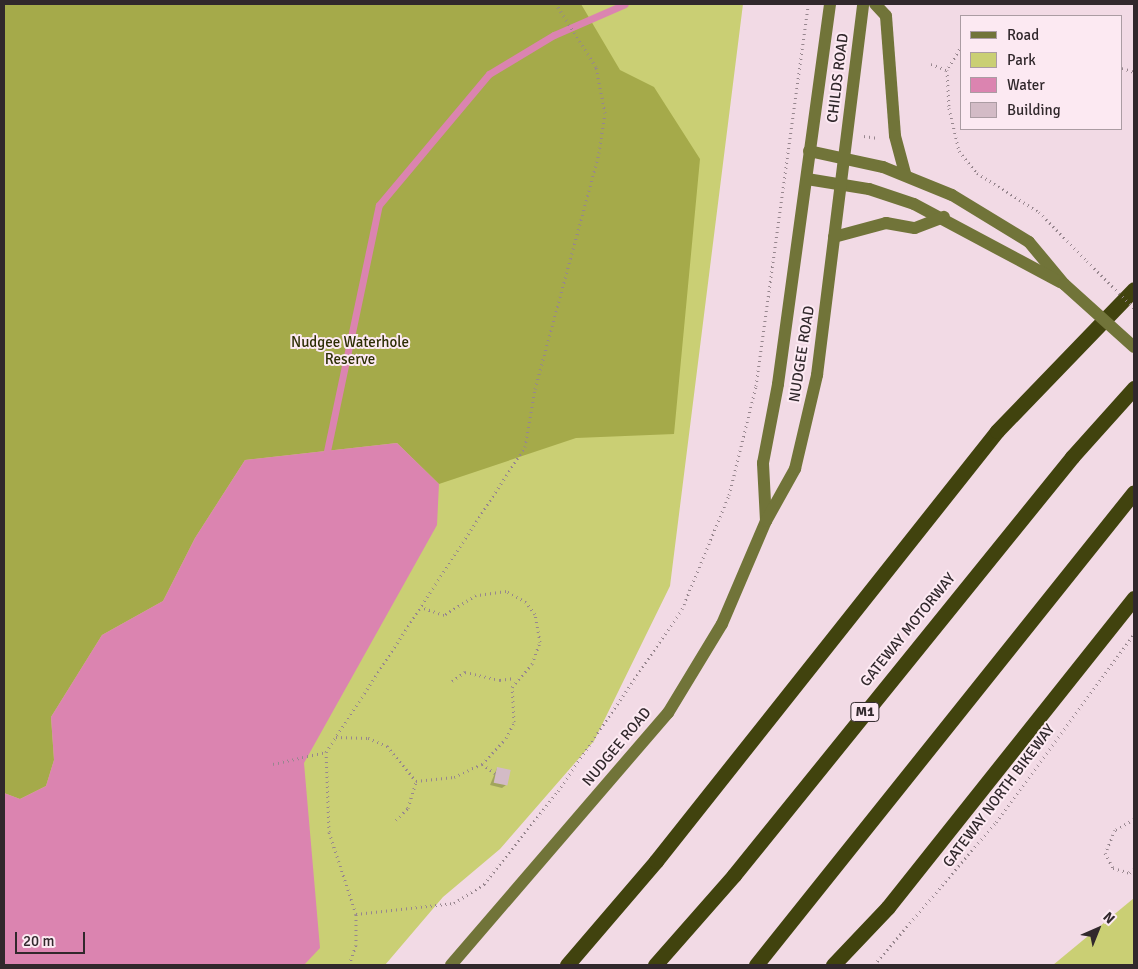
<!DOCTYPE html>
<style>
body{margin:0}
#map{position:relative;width:1138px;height:969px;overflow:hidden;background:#f2dae5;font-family:Signika,sans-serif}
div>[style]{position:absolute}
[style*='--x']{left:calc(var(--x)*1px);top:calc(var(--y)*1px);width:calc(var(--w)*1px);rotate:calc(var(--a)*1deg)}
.green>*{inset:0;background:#cacf74}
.forest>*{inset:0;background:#a5aa4a}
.water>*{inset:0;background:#db84b0}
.shadow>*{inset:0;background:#0003}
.stream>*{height:7px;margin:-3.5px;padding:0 3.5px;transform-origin:3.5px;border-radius:3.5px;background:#db84b0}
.building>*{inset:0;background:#d3bbc6;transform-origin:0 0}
.path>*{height:3px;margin-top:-1.5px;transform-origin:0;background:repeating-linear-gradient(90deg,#97868e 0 1px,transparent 0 5px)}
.secondary>*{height:12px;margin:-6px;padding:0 6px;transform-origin:6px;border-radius:6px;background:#717439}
.motorway>*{height:15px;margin:-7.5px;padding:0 7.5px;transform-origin:7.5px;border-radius:7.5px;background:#41430e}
.path-bridge>*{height:3px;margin-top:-1.5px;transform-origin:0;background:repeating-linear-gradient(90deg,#97868e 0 1px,transparent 0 5px)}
.secondary-bridge>*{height:12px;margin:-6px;padding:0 6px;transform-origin:6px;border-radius:6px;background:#717439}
span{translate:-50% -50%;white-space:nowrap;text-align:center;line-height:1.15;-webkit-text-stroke:4px #fce9f2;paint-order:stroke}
.shield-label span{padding:1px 4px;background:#fce9f2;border:1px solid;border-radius:4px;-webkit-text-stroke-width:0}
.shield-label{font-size:14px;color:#31282c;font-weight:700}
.street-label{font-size:15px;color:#31282c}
.park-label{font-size:15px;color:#2d2e04}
.frame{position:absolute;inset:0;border:5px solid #31282c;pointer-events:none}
.legend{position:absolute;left:960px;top:15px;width:162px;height:115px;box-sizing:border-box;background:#fce9f2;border:1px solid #ab9ca3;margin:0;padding:6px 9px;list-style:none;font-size:15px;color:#31282c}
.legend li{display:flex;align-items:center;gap:10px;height:25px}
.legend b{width:25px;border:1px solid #ab9ca3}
.north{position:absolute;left:1073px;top:904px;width:50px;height:50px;-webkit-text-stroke:4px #fce9f2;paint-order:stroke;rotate:44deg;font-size:14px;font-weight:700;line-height:20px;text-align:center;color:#31282c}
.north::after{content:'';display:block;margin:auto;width:18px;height:22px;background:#31282c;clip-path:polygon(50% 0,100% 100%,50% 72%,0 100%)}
.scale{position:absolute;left:15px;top:932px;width:70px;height:22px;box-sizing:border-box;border:2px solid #31282c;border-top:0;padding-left:6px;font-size:15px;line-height:18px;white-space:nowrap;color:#31282c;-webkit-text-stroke:4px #fce9f2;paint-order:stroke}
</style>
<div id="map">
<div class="green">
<div style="clip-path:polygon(4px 4px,743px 4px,670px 586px,594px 741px,500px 849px,443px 897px,385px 965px,4px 965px)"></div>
<div style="clip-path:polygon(1134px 898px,1134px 965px,1053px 965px)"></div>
</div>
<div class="forest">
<div style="clip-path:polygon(4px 4px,581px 4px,620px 70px,654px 87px,700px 159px,674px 434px,576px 438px,439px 484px,397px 443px,245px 460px,195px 538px,163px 601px,102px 635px,51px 717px,54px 760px,46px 786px,20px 799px,4px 793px)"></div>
</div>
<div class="water">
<div style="clip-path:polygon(397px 443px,439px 484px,437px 525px,304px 763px,320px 948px,304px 965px,4px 965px,4px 793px,20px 799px,46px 786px,54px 760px,51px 717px,102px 635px,163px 601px,195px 538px,245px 460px)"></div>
</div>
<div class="shadow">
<div style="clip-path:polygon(497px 768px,506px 785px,502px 788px,490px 785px)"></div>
</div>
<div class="stream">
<div style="--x:327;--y:451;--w:251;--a:-78.1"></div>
<div style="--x:379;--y:205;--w:171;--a:-50"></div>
<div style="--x:489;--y:74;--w:76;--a:-31"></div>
<div style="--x:554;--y:35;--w:77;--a:-23.6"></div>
</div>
<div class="building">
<div style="left:497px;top:767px;width:14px;height:16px;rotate:12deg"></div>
</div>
<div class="path">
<div style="--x:962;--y:45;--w:29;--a:121"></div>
<div style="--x:947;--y:70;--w:38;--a:87"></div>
<div style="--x:949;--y:108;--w:44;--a:76.9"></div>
<div style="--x:959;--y:151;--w:28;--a:51"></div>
<div style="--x:977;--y:173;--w:73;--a:32.2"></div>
<div style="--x:1039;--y:212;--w:69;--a:45.6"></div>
<div style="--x:931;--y:64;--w:17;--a:21"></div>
<div style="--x:1122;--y:68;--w:13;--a:18"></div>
<div style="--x:864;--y:136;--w:14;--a:8"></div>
<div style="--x:452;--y:681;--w:16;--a:-35"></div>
<div style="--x:465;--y:672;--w:36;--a:13"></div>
<div style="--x:500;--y:680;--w:15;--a:-8"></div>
<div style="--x:336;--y:737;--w:32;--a:2"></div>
<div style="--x:368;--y:738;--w:21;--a:23"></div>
<div style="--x:387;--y:746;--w:45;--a:50.4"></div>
<div style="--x:416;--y:781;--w:38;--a:-6"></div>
<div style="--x:454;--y:777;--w:31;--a:-25"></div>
<div style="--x:482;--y:764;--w:35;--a:-47"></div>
<div style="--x:506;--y:738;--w:18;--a:-63"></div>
<div style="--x:514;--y:722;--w:35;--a:-93"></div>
<div style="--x:512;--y:687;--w:30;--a:-49"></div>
<div style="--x:532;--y:664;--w:23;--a:-70"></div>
<div style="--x:540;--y:642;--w:28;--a:-100"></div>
<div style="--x:535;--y:614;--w:15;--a:-127"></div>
<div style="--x:526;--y:602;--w:23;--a:-151"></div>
<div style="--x:506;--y:591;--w:30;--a:172"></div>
<div style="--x:476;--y:595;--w:38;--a:148"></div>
<div style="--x:444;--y:615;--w:24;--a:-161"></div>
<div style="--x:273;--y:764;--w:54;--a:-12.8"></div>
<div style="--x:482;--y:764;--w:16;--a:35"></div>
<div style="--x:1134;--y:819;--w:22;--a:150"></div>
<div style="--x:1115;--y:830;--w:25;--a:113"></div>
<div style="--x:1105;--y:853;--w:17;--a:62"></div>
<div style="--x:1113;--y:868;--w:18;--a:16"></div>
<div style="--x:1130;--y:873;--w:6;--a:-45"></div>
<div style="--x:396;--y:820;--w:17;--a:-45"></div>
<div style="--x:408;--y:808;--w:28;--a:-73"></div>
<div style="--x:356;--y:914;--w:99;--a:-6.4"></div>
<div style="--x:454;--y:903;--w:36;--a:-32"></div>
<div style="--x:484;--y:884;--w:119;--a:-51.5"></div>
<div style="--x:558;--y:791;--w:220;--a:-55.7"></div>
<div style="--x:682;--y:609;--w:123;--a:-67.6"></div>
<div style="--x:729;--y:495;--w:112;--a:-76.1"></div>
<div style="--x:756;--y:386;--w:386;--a:-82.2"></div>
<div style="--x:349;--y:965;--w:21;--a:-71"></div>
<div style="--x:356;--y:945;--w:31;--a:-90"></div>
<div style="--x:356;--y:914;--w:86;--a:-108.2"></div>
<div style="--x:329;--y:832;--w:80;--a:-92.1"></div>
<div style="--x:326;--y:752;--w:364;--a:-56.9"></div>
<div style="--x:525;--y:447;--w:59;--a:-80.2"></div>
<div style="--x:535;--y:389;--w:245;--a:-74.8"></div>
<div style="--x:599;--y:153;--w:40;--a:-81.5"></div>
<div style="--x:605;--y:113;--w:47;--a:-101.1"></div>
<div style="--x:596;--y:67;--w:75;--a:-122.4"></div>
<div style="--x:874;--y:965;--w:188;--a:-49.5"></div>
<div style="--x:996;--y:822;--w:233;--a:-53.7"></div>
</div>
<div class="secondary">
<div style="--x:875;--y:4;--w:16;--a:47"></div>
<div style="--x:886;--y:16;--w:120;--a:85.7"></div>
<div style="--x:895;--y:136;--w:39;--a:75"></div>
<div style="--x:809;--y:151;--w:76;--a:12.2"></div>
<div style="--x:883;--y:167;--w:74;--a:22.1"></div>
<div style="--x:952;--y:195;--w:90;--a:31.4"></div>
<div style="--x:1029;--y:242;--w:55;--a:50.2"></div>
<div style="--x:807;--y:179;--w:63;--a:9.2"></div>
<div style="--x:869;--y:189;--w:47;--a:18.4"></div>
<div style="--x:914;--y:204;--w:166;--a:28.1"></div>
<div style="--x:834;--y:237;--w:54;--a:-15.1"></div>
<div style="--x:886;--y:223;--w:29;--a:10"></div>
<div style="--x:915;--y:228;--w:31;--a:-21"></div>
<div style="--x:766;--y:521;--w:58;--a:-93"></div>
<div style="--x:763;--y:463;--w:80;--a:-79.2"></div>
<div style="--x:778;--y:384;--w:384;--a:-82.2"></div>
<div style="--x:451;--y:965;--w:333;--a:-49.3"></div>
<div style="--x:668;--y:713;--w:104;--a:-58.8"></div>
<div style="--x:722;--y:624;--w:112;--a:-66.9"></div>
<div style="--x:766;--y:521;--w:60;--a:-60.9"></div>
<div style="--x:795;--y:469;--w:97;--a:-76.8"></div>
<div style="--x:817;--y:375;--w:374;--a:-82.9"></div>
</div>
<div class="motorway">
<div style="--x:567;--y:965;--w:137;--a:-49.4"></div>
<div style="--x:656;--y:861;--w:549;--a:-51.58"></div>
<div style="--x:997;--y:431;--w:197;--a:-46"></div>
<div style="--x:655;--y:965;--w:120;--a:-48.7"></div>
<div style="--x:734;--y:875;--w:538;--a:-51.04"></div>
<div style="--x:1072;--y:457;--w:93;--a:-48.1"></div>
<div style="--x:756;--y:965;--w:605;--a:-51.37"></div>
<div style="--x:833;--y:965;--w:80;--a:-46.5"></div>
<div style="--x:888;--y:907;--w:395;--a:-51.5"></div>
</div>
<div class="path-bridge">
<div style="--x:1087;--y:261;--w:66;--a:45"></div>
</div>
<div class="secondary-bridge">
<div style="--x:1064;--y:284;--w:94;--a:42"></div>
</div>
<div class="shield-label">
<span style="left:865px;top:712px">M1</span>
</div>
<div class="street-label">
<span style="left:838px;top:78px;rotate:-83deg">CHILDS ROAD</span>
<span style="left:802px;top:354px;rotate:-81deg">NUDGEE ROAD</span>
<span style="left:908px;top:630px;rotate:-51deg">GATEWAY MOTORWAY</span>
<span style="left:617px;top:747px;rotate:-50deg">NUDGEE ROAD</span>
<span style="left:999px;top:796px;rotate:-53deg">GATEWAY NORTH BIKEWAY</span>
</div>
<div class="park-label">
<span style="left:350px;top:351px">Nudgee Waterhole<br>Reserve</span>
</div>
<div class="frame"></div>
<ul class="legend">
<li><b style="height:6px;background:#717439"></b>Road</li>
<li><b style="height:14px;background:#cacf74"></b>Park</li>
<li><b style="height:14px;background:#db84b0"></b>Water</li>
<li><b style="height:14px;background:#d3bbc6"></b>Building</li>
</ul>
<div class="north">N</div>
<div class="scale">20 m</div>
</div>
